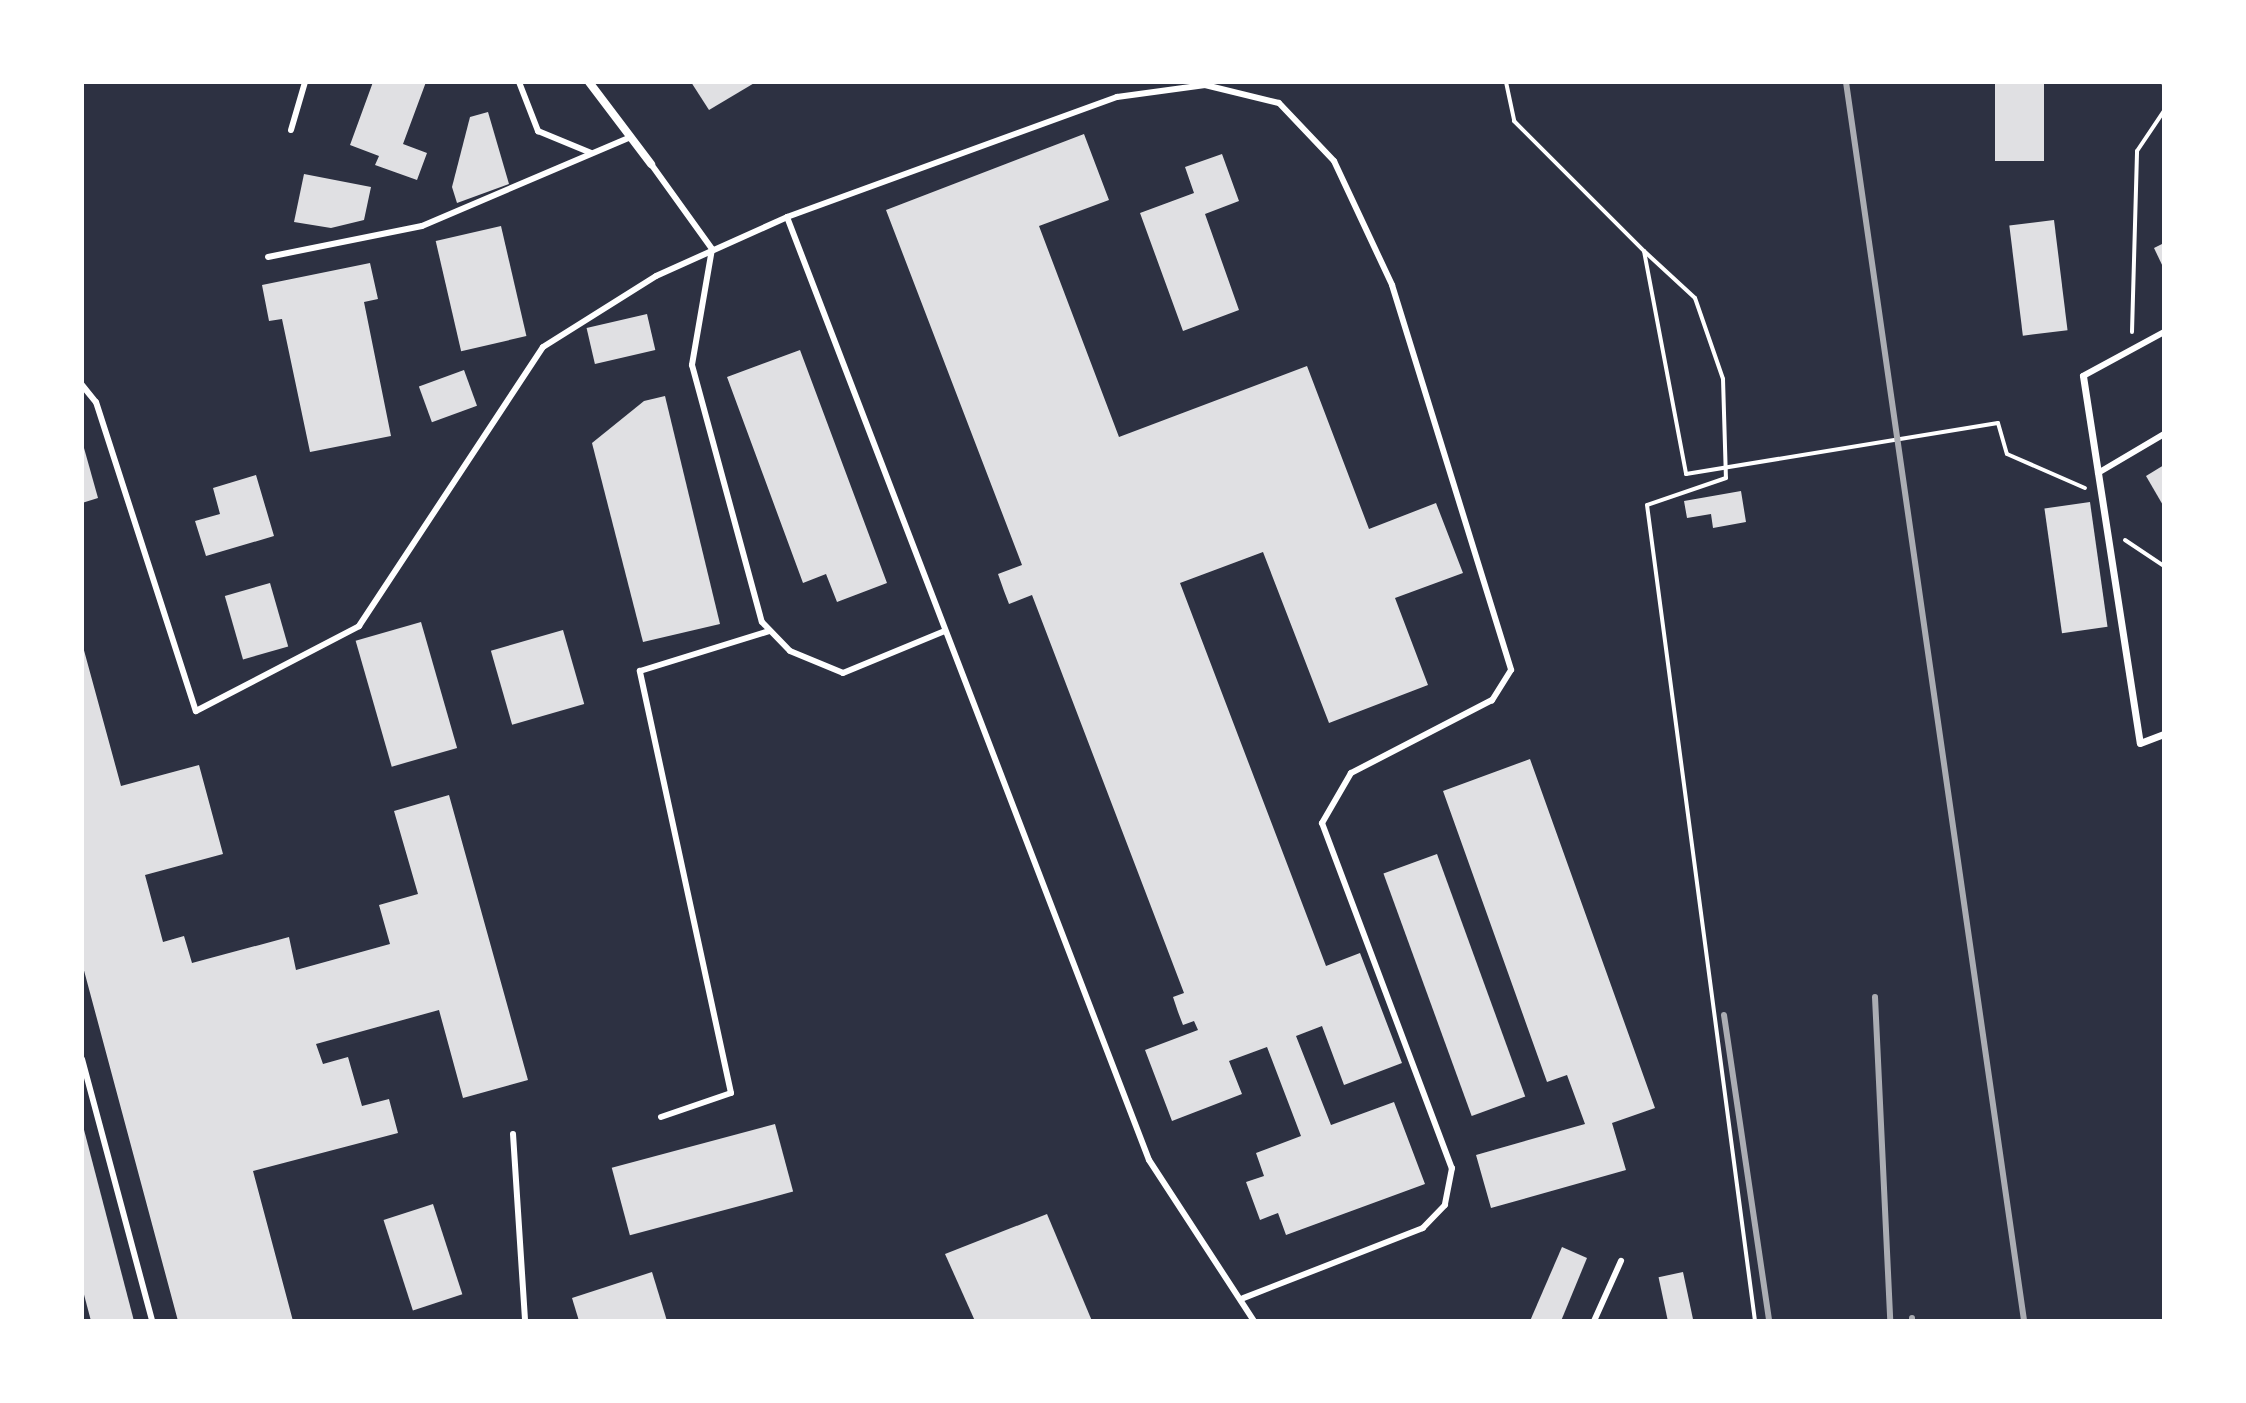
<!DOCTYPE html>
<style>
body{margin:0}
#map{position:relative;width:2246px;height:1403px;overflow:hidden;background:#2d3142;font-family:Arial,sans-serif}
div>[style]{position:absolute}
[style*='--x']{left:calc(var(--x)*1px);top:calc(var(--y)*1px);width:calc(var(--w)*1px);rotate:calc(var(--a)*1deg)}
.building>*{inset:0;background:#e0e0e3;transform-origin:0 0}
.path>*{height:4px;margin:-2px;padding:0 2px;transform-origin:2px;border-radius:2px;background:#fff}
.service>*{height:6px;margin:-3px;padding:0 3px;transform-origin:3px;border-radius:3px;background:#fff}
.pedestrian>*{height:7px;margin:-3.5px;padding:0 3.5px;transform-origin:3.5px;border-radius:3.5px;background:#fff}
.minor>*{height:8px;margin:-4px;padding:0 4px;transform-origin:4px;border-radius:4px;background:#fff}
.rail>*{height:6px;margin:-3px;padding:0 3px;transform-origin:3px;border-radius:3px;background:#abadb3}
span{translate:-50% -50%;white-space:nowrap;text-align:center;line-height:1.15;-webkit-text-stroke:6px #fff;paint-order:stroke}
.frame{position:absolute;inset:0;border:84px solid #fff;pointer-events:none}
</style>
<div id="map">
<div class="building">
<div style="clip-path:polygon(373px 82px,426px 82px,403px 144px,427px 153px,417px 180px,375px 165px,379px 156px,350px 145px)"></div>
<div style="clip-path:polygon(691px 82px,756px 82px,709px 110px)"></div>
<div style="left:1995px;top:82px;width:49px;height:79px"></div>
<div style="clip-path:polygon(488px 112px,509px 184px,457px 203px,452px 187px,470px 117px)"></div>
<div style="clip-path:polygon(1084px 134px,1109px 200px,1039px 226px,1119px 437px,1307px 366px,1369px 529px,1436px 503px,1463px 573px,1395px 598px,1428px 685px,1329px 723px,1263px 552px,1180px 583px,1326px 966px,1360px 953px,1402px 1063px,1344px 1085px,1322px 1026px,1296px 1036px,1331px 1125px,1394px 1102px,1425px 1184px,1286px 1235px,1278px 1213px,1260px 1220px,1246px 1182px,1264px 1176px,1256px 1153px,1301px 1136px,1267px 1047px,1229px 1061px,1242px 1094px,1172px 1121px,1145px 1050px,1198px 1030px,1194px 1021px,1183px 1025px,1178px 1012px,1173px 997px,1184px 993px,1032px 595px,1009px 604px,1004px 591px,998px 574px,1022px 565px,886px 210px)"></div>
<div style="clip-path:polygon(1222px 154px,1239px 201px,1205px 214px,1239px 310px,1183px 331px,1140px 213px,1194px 193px,1185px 167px)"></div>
<div style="clip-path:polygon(304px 174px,371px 187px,364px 220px,331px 228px,294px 222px)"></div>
<div style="left:2054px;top:220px;width:111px;height:45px;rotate:83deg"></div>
<div style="left:501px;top:226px;width:113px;height:67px;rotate:77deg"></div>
<div style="clip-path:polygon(2164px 243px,2164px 269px,2154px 248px)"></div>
<div style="clip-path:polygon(370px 263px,378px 299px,364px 302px,391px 436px,310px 452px,282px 319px,269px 321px,262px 285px)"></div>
<div style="left:647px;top:314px;width:37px;height:62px;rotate:77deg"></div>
<div style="clip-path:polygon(800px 350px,887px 583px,837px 602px,826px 574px,803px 583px,727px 377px)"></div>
<div style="left:464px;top:370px;width:38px;height:48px;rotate:70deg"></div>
<div style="clip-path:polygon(665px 396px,720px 624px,643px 642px,592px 443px,644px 401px)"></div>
<div style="clip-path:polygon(84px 448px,98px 498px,82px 503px,82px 449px)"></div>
<div style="clip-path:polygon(2164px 465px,2164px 507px,2146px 476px)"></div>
<div style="clip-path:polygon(256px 475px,274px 536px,206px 556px,195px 521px,220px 514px,213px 488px)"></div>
<div style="clip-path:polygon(1741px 491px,1746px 522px,1713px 528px,1711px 514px,1687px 518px,1684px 501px)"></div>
<div style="left:2090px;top:502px;width:126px;height:46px;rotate:82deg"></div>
<div style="left:270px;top:583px;width:66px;height:47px;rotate:74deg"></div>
<div style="left:421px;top:622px;width:131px;height:68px;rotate:74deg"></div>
<div style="left:563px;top:630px;width:77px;height:75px;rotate:74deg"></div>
<div style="clip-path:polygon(82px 643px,121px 786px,199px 765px,223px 854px,145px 875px,163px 942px,184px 936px,192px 963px,289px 937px,296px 970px,390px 944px,379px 905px,418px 894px,394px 811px,449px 795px,528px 1080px,463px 1098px,439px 1010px,316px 1044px,323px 1064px,348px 1057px,362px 1106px,389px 1099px,398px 1133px,253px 1171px,293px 1321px,178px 1321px,82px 963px)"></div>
<div style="clip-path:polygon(1530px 759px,1655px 1108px,1612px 1123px,1626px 1170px,1491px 1208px,1476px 1155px,1585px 1124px,1567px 1075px,1547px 1082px,1443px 791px)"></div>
<div style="left:1437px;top:854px;width:258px;height:57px;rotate:70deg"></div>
<div style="left:775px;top:1124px;width:70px;height:169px;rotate:75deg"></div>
<div style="clip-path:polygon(82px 1126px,83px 1126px,134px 1321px,91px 1321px,82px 1287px)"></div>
<div style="left:433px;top:1204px;width:95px;height:52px;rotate:72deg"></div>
<div style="clip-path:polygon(1047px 1214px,1092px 1321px,975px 1321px,945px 1254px)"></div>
<div style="clip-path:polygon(1562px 1247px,1587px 1258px,1561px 1321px,1530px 1321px)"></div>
<div style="clip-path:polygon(652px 1272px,667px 1321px,579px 1321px,572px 1298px)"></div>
<div style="left:1683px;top:1272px;width:50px;height:25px;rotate:78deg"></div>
</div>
<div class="path">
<div style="--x:1506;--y:82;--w:40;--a:78"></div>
<div style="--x:1514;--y:121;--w:184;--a:45"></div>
<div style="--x:1644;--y:251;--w:227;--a:79.3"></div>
<div style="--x:1686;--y:474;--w:316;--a:-9.3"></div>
<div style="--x:1998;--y:423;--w:32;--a:74"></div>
<div style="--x:2007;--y:454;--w:85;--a:23.6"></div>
<div style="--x:2163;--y:82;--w:3;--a:72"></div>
<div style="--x:1644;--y:251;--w:69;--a:42.7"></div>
<div style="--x:1695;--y:298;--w:86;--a:70.9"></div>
<div style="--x:1723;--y:379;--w:99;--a:88.3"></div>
<div style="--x:1726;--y:478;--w:83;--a:161.1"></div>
<div style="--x:1647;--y:505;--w:823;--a:82.46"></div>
<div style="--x:2132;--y:332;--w:181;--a:-88.4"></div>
<div style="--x:2137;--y:151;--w:48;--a:-56"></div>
<div style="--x:2125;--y:540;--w:47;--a:33.7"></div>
</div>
<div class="service">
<div style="--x:519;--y:82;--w:53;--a:68.8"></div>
<div style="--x:538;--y:131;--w:57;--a:22.5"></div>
<div style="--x:291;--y:130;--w:50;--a:-73.7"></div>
<div style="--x:651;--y:164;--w:105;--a:54.3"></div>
<div style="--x:712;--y:249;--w:118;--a:99.8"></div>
<div style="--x:692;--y:365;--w:266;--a:74.8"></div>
<div style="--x:762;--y:622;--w:40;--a:46"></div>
<div style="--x:790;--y:651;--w:57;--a:22.5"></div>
<div style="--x:843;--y:673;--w:110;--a:-22.4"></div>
<div style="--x:787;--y:217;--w:1010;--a:69"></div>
<div style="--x:1149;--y:1160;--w:192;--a:56.9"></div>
<div style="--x:268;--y:257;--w:157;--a:-11.4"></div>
<div style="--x:422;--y:226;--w:227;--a:-23.1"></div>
<div style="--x:2083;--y:376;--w:92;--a:-28.5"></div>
<div style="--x:82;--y:385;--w:22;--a:51"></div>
<div style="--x:96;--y:402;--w:325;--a:72.1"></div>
<div style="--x:196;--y:711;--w:184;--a:-27.5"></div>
<div style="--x:359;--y:626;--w:334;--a:-56.6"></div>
<div style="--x:543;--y:347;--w:133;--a:-32.1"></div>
<div style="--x:656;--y:276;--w:144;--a:-24.2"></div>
<div style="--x:787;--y:217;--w:351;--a:-20"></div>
<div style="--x:1117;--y:97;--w:89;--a:-7.8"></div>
<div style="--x:1205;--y:85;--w:76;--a:13.7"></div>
<div style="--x:1279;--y:103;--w:80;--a:46.5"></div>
<div style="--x:1334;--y:161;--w:137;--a:64.9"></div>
<div style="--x:1392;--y:285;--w:403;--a:72.8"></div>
<div style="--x:1511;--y:670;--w:36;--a:122"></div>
<div style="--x:1492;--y:700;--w:159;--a:152.6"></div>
<div style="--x:1351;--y:773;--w:58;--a:120.1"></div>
<div style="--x:1322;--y:823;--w:369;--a:69.4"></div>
<div style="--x:1452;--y:1168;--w:38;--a:101"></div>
<div style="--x:1445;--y:1205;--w:32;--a:134"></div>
<div style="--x:1423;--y:1228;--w:193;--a:158.7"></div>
<div style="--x:2098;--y:473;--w:77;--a:-30.6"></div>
<div style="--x:82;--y:1059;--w:271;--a:75"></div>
<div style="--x:661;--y:1117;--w:74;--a:-18.9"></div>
<div style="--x:731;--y:1093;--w:432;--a:-102.2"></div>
<div style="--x:640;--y:671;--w:135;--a:-17.2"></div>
<div style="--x:513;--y:1134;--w:187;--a:86.3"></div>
<div style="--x:1594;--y:1321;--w:66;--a:-65.8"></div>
</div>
<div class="pedestrian">
<div style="--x:2083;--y:376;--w:371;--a:81.2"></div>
<div style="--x:2140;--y:743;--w:26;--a:-21"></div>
</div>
<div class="minor">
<div style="--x:589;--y:82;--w:103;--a:52.9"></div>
</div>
<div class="rail">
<div style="--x:1846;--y:82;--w:1252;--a:81.82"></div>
<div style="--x:1875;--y:997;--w:324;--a:87.3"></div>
<div style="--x:1724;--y:1015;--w:309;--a:81.6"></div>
<div style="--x:1912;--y:1321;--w:3;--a:-90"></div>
</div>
<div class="frame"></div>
</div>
